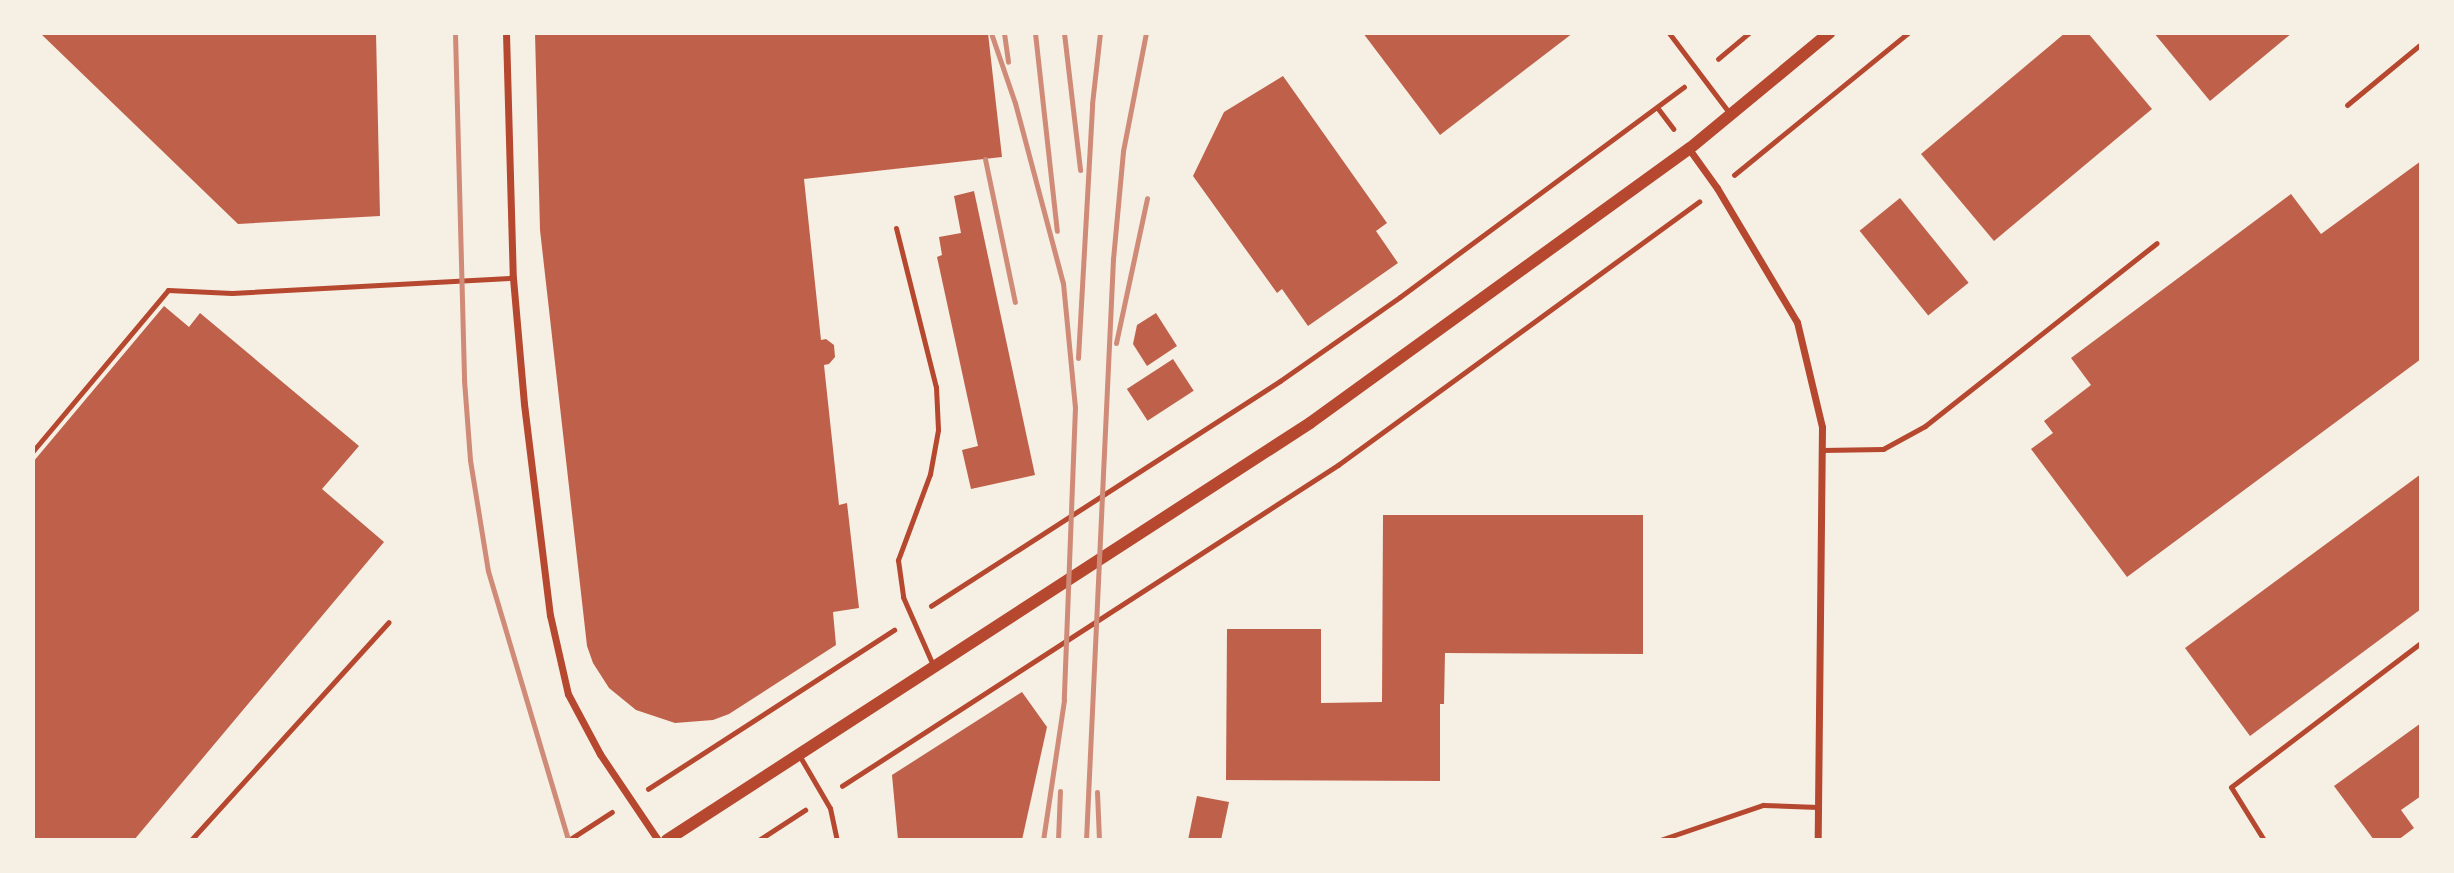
<!DOCTYPE html>
<style>
body{margin:0}
#map{position:relative;width:2454px;height:873px;overflow:hidden;background:#f6efe4;font-family:Signika,sans-serif}
div>[style]{position:absolute}
[style*='--x']{left:calc(var(--x)*1px);top:calc(var(--y)*1px);width:calc(var(--w)*1px);rotate:calc(var(--a)*1deg)}
.building>*{inset:0;background:#bf614a;transform-origin:0 0}
.path>*{height:4.5px;margin:-2.25px;padding:0 2.25px;transform-origin:2.25px;border-radius:2.25px;background:#b5482f}
.service>*{height:5px;margin:-2.5px;padding:0 2.5px;transform-origin:2.5px;border-radius:2.5px;background:#b5482f}
.minor>*{height:7px;margin:-3.5px;padding:0 3.5px;transform-origin:3.5px;border-radius:3.5px;background:#b5482f}
.tertiary>*{height:12px;margin:-6px;padding:0 6px;transform-origin:6px;border-radius:6px;background:#b5482f}
.rail>*{height:5px;margin:-2.5px;padding:0 2.5px;transform-origin:2.5px;border-radius:2.5px;background:#cf8b77}
span{translate:-50% -50%;white-space:nowrap;text-align:center;line-height:1.15;-webkit-text-stroke:6px #f6efe4;paint-order:stroke}
.frame{position:absolute;inset:0;border:35px solid #f6efe4;pointer-events:none}
</style>
<div id="map">
<div class="building">
<div style="clip-path:polygon(40px 33px,376px 33px,380px 216px,238px 224px)"></div>
<div style="clip-path:polygon(535px 33px,988px 33px,1002px 157px,804px 179px,821px 340px,826px 339px,834px 345px,835px 357px,829px 364px,824px 365px,839px 505px,847px 503px,859px 608px,833px 612px,836px 645px,729px 714px,713px 720px,675px 723px,636px 710px,609px 688px,593px 663px,587px 646px,540px 230px)"></div>
<div style="clip-path:polygon(1363px 33px,1573px 33px,1440px 135px)"></div>
<div style="clip-path:polygon(2065px 33px,2088px 33px,2152px 109px,1994px 241px,1921px 154px)"></div>
<div style="clip-path:polygon(2154px 33px,2292px 33px,2210px 101px)"></div>
<div style="clip-path:polygon(1283px 76px,1387px 223px,1376px 231px,1398px 263px,1308px 326px,1282px 289px,1277px 293px,1193px 176px,1224px 112px)"></div>
<div style="clip-path:polygon(2421px 161px,2421px 359px,2127px 577px,2031px 449px,2053px 433px,2044px 421px,2091px 385px,2071px 358px,2291px 194px,2321px 234px)"></div>
<div style="clip-path:polygon(974px 191px,1035px 475px,971px 489px,962px 450px,978px 446px,937px 257px,942px 255px,939px 237px,961px 233px,954px 196px)"></div>
<div style="left:1900px;top:198px;width:109px;height:52px;rotate:51deg"></div>
<div style="clip-path:polygon(164px 306px,189px 327px,200px 313px,359px 446px,322px 489px,384px 542px,134px 840px,33px 840px,33px 462px)"></div>
<div style="clip-path:polygon(1156px 313px,1177px 346px,1147px 366px,1133px 344px,1137px 325px)"></div>
<div style="left:1173px;top:359px;width:38px;height:55px;rotate:57deg"></div>
<div style="clip-path:polygon(2421px 474px,2421px 609px,2250px 736px,2185px 648px)"></div>
<div style="clip-path:polygon(1383px 515px,1643px 515px,1643px 654px,1445px 653px,1444px 704px,1440px 704px,1440px 781px,1226px 780px,1227px 629px,1321px 629px,1321px 703px,1382px 702px)"></div>
<div style="clip-path:polygon(1022px 692px,1047px 727px,1022px 840px,898px 840px,892px 775px)"></div>
<div style="clip-path:polygon(2421px 723px,2421px 796px,2401px 810px,2414px 828px,2398px 840px,2374px 840px,2334px 786px)"></div>
<div style="clip-path:polygon(1197px 796px,1229px 802px,1221px 840px,1188px 840px)"></div>
</div>
<div class="path">
<div style="--x:1718;--y:59;--w:40;--a:-40"></div>
<div style="--x:1658;--y:108;--w:26;--a:53"></div>
<div style="--x:1734;--y:175;--w:225;--a:-39.2"></div>
<div style="--x:931;--y:606;--w:415;--a:-32.8"></div>
<div style="--x:1280;--y:381;--w:146;--a:-35"></div>
<div style="--x:1400;--y:297;--w:353;--a:-36.5"></div>
<div style="--x:842;--y:786;--w:591;--a:-32.91"></div>
<div style="--x:1338;--y:465;--w:447;--a:-36.1"></div>
<div style="--x:648;--y:789;--w:293;--a:-32.9"></div>
<div style="--x:569;--y:840;--w:51;--a:-33.1"></div>
<div style="--x:759;--y:840;--w:55;--a:-33.1"></div>
</div>
<div class="service">
<div style="--x:1669;--y:33;--w:103;--a:52.9"></div>
<div style="--x:2347;--y:105;--w:96;--a:-39.5"></div>
<div style="--x:896;--y:228;--w:164;--a:75.9"></div>
<div style="--x:936;--y:387;--w:43;--a:87.3"></div>
<div style="--x:938;--y:430;--w:45;--a:100.3"></div>
<div style="--x:930;--y:474;--w:92;--a:110.4"></div>
<div style="--x:898;--y:560;--w:37;--a:82"></div>
<div style="--x:903;--y:597;--w:74;--a:66.2"></div>
<div style="--x:1822;--y:450;--w:61;--a:-0.9"></div>
<div style="--x:1883;--y:449;--w:48;--a:-28.7"></div>
<div style="--x:1925;--y:426;--w:295;--a:-38.3"></div>
<div style="--x:33;--y:451;--w:210;--a:-50"></div>
<div style="--x:168;--y:290;--w:64;--a:2.7"></div>
<div style="--x:232;--y:293;--w:281;--a:-3.1"></div>
<div style="--x:799;--y:755;--w:61;--a:59.7"></div>
<div style="--x:830;--y:808;--w:33;--a:78"></div>
<div style="--x:191;--y:840;--w:294;--a:-47.8"></div>
<div style="--x:1660;--y:840;--w:109;--a:-18.8"></div>
<div style="--x:1763;--y:805;--w:55;--a:2.1"></div>
<div style="--x:2264;--y:840;--w:62;--a:-121.9"></div>
<div style="--x:2231;--y:787;--w:238;--a:-37.2"></div>
</div>
<div class="minor">
<div style="--x:506;--y:33;--w:245;--a:88.4"></div>
<div style="--x:513;--y:278;--w:126;--a:85"></div>
<div style="--x:524;--y:404;--w:213;--a:83"></div>
<div style="--x:550;--y:615;--w:81;--a:77.2"></div>
<div style="--x:568;--y:694;--w:68;--a:61.9"></div>
<div style="--x:600;--y:754;--w:104;--a:56"></div>
<div style="--x:1689;--y:149;--w:48;--a:54.3"></div>
<div style="--x:1717;--y:188;--w:156;--a:59.2"></div>
<div style="--x:1797;--y:322;--w:108;--a:76.6"></div>
<div style="--x:1822;--y:427;--w:413;--a:90.6"></div>
</div>
<div class="tertiary">
<div style="--x:667;--y:840;--w:766;--a:-32.96"></div>
<div style="--x:1310;--y:423;--w:468;--a:-35.9"></div>
<div style="--x:1689;--y:149;--w:182;--a:-39.6"></div>
</div>
<div class="rail">
<div style="--x:455;--y:33;--w:347;--a:88.5"></div>
<div style="--x:464;--y:380;--w:80;--a:85.7"></div>
<div style="--x:470;--y:460;--w:112;--a:80.8"></div>
<div style="--x:488;--y:571;--w:281;--a:73.4"></div>
<div style="--x:991;--y:33;--w:74;--a:71.1"></div>
<div style="--x:1015;--y:103;--w:186;--a:75.1"></div>
<div style="--x:1063;--y:283;--w:125;--a:84.5"></div>
<div style="--x:1075;--y:407;--w:293;--a:92.2"></div>
<div style="--x:1064;--y:700;--w:142;--a:98.5"></div>
<div style="--x:1004;--y:33;--w:29;--a:82"></div>
<div style="--x:1035;--y:33;--w:199;--a:83.7"></div>
<div style="--x:1064;--y:33;--w:138;--a:83.3"></div>
<div style="--x:985;--y:159;--w:146;--a:78.2"></div>
<div style="--x:1116;--y:343;--w:148;--a:-77.9"></div>
<div style="--x:1078;--y:358;--w:254;--a:-86.8"></div>
<div style="--x:1092;--y:104;--w:71;--a:-83.6"></div>
<div style="--x:1097;--y:792;--w:48;--a:87.6"></div>
<div style="--x:1058;--y:840;--w:49;--a:-87.7"></div>
<div style="--x:1086;--y:840;--w:582;--a:-87.34"></div>
<div style="--x:1113;--y:259;--w:108;--a:-84.7"></div>
<div style="--x:1123;--y:151;--w:120;--a:-79"></div>
</div>
<div class="frame"></div>
</div>
